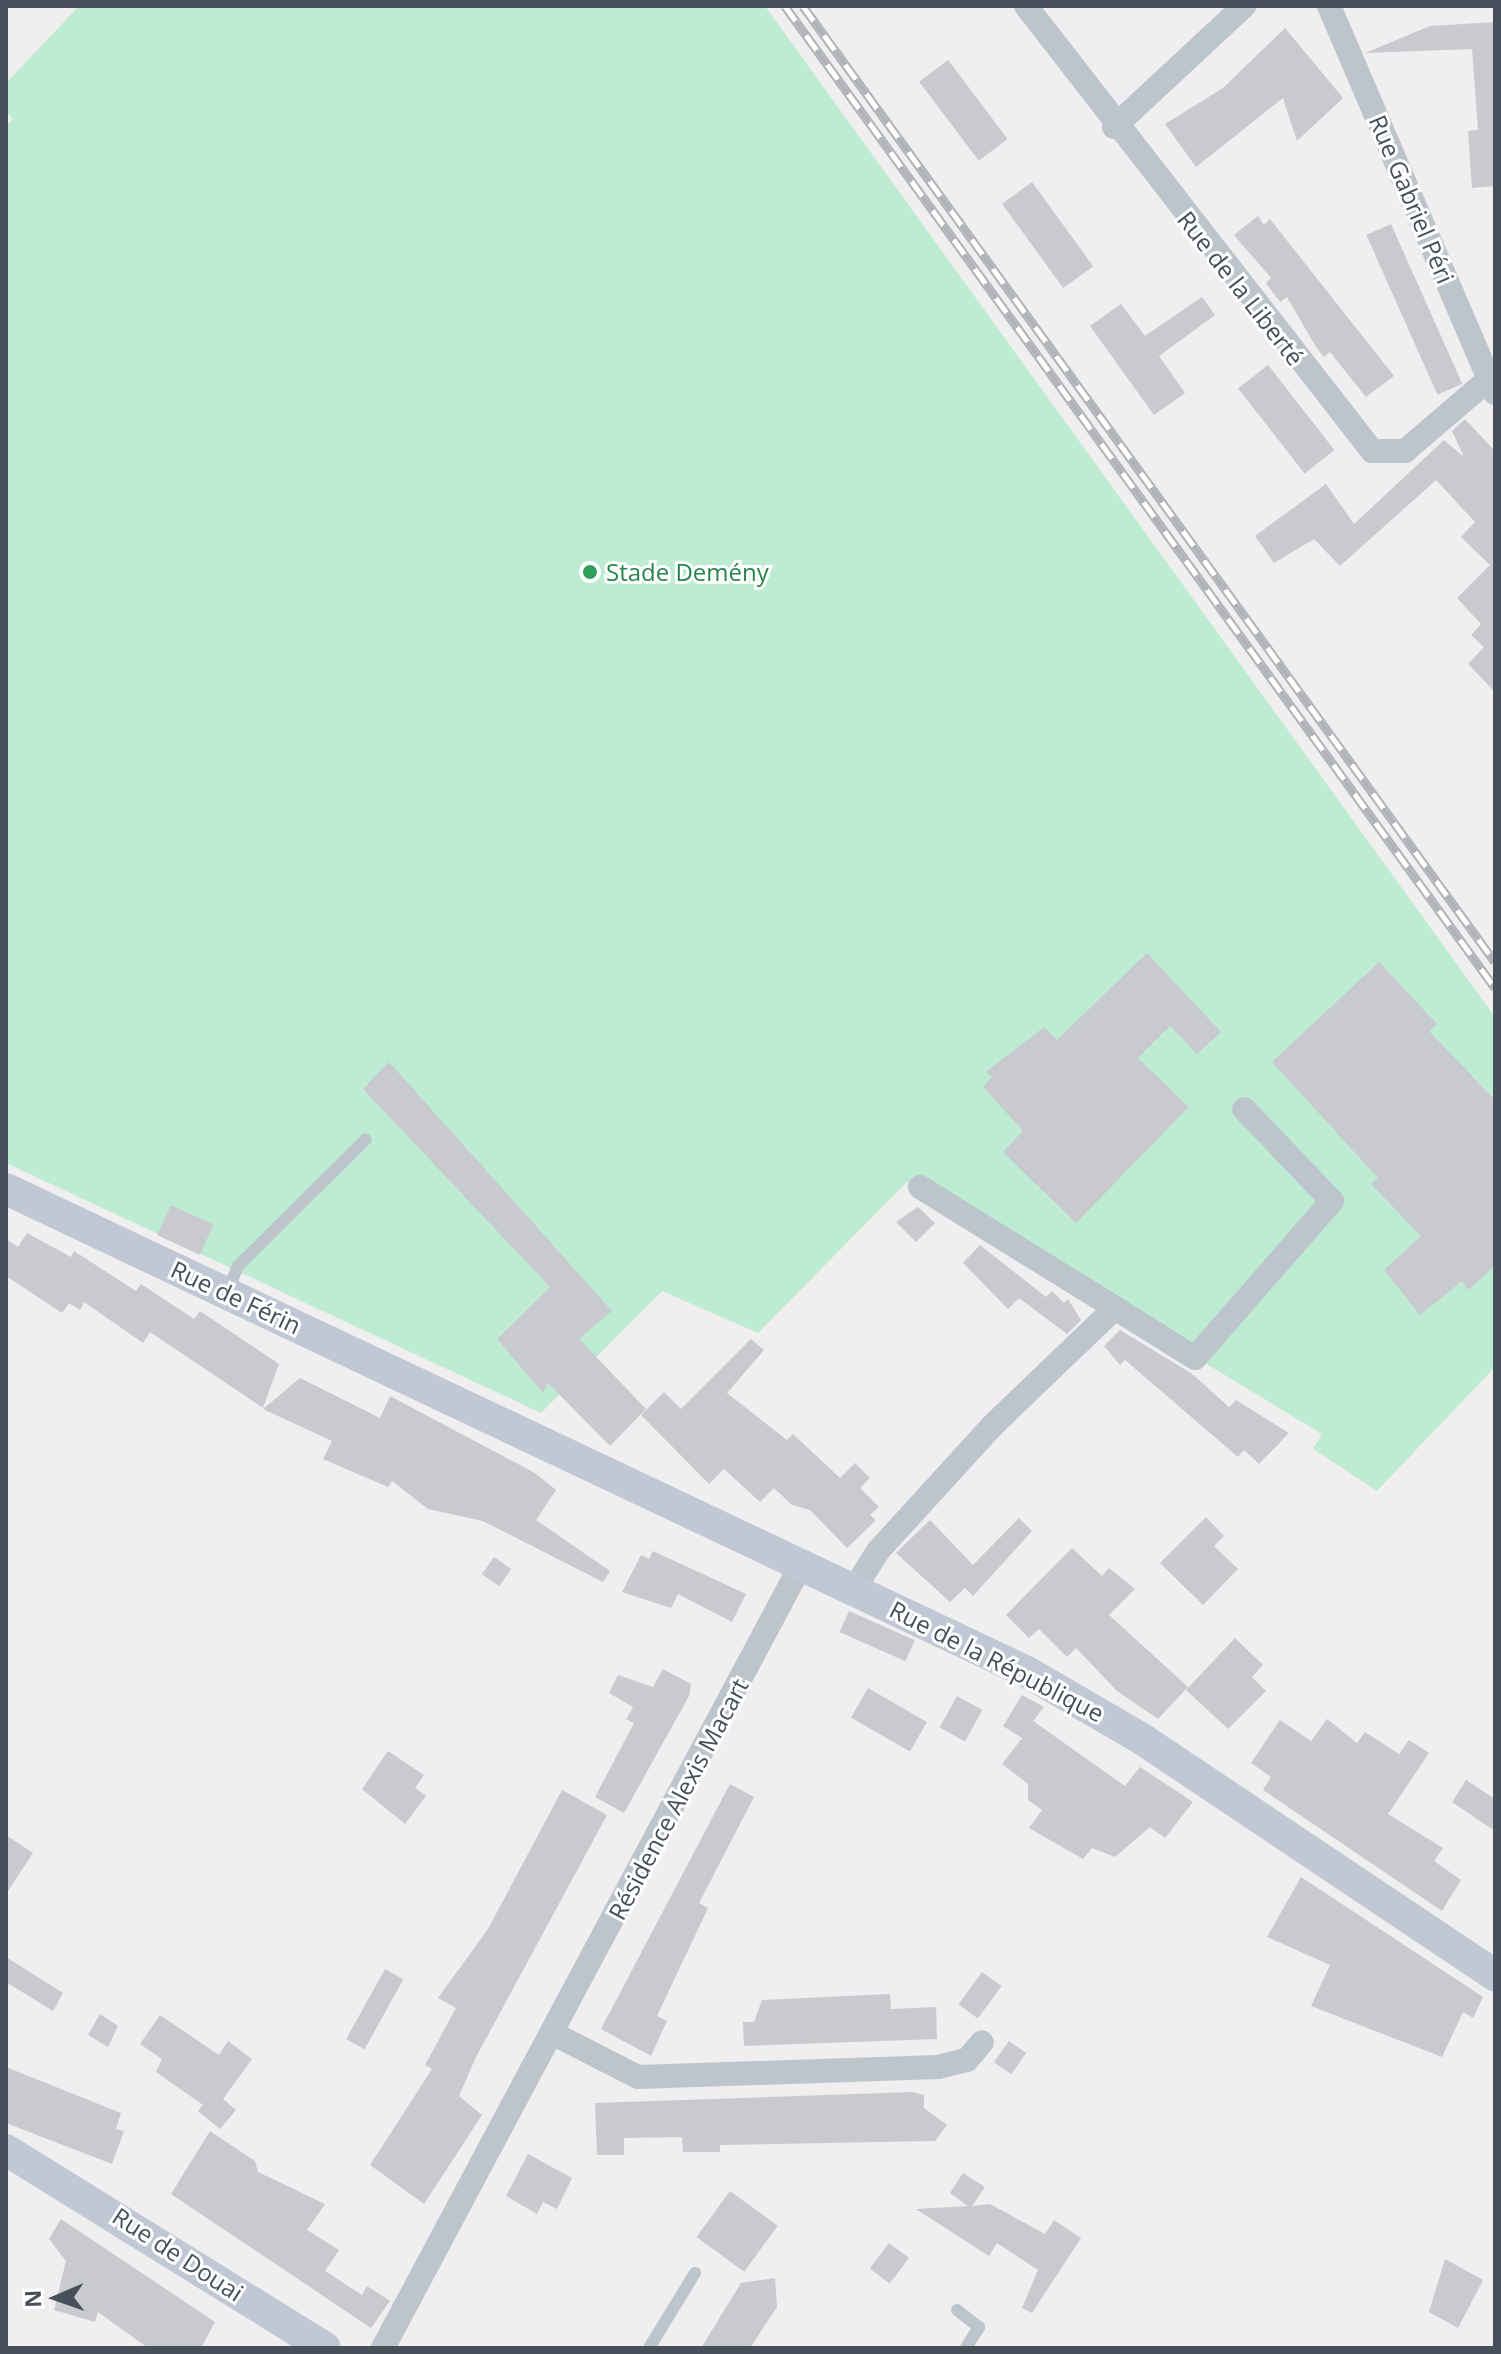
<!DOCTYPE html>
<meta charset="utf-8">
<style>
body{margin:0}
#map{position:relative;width:1501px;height:2354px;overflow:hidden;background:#f0eeee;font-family:"Open Sans",sans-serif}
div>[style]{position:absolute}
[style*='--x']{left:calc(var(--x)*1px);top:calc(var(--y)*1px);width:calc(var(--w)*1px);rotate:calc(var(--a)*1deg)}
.green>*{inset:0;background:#beecd2}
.building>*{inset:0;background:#c8cad0;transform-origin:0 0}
.lane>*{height:12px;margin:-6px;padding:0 6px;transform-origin:6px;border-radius:6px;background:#bdc5cc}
.street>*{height:24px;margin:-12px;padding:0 12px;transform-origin:12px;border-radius:12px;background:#bdc5cc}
.secondary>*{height:32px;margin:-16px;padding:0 16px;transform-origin:16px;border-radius:16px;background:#bfc8d4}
.rail>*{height:9px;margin-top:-4.5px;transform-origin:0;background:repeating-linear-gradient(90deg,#fff 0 18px,#b0b3b8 0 36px);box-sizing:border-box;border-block:2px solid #b0b3b8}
.dots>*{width:22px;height:22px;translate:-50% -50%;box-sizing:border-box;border:4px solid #fff;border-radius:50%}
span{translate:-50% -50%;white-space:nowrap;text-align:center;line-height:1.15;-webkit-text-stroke:6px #fff;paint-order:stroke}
.street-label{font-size:24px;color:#47505a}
.leisure-label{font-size:24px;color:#27864d}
.left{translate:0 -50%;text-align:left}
.frame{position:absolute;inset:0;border:8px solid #47505a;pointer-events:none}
.north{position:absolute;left:16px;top:2258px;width:80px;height:80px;-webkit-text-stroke:6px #fff;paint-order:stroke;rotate:268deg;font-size:22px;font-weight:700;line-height:32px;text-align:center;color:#47505a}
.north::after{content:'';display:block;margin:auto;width:28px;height:36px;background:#47505a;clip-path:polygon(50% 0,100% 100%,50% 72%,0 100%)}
</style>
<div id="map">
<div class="green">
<div style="clip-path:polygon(79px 6px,765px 6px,1495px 1017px,1495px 1367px,1377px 1491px,1313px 1449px,1322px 1434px,907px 1182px,758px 1333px,662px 1291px,541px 1413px,6px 1163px,6px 126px,13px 119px,6px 111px,6px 83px)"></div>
</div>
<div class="building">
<div style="clip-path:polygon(1495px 22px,1495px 186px,1472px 188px,1468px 131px,1478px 130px,1472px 49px,1365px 53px,1430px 26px)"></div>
<div style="clip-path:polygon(1285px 28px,1343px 98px,1297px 141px,1283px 98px,1196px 167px,1165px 124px,1223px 88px)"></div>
<div style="left:948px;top:60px;width:99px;height:36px;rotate:53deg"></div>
<div style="left:1032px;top:182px;width:104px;height:37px;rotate:54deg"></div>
<div style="clip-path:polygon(1258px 216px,1264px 225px,1270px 219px,1394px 376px,1366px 397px,1330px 352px,1324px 357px,1316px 347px,1287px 297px,1280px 302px,1266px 283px,1271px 278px,1234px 235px)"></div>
<div style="left:1391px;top:224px;width:175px;height:27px;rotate:66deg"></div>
<div style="clip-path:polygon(1202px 297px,1215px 315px,1159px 356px,1185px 393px,1154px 415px,1090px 326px,1121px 304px,1145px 336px)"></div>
<div style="left:1268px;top:365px;width:108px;height:38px;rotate:52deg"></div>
<div style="clip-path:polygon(1465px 419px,1495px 451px,1495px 692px,1468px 664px,1484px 647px,1471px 635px,1481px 624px,1457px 598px,1490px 565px,1461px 537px,1475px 522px,1436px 480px,1340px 566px,1314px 539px,1274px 563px,1255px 536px,1326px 484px,1354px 524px,1444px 440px,1464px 457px,1452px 431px)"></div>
<div style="clip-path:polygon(1147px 953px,1221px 1032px,1197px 1054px,1170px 1026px,1138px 1058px,1189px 1107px,1076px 1223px,1003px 1152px,1023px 1131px,983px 1087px,992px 1077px,986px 1072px,1044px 1027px,1057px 1040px)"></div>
<div style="clip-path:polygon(1379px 962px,1437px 1024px,1429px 1031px,1495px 1100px,1495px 1265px,1469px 1290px,1462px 1281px,1420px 1315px,1384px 1270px,1421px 1236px,1371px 1184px,1378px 1178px,1272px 1062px)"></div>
<div style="clip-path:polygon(389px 1062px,612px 1311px,579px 1339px,646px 1409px,610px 1446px,548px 1383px,543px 1393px,497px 1339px,550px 1287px,363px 1089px)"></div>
<div style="left:171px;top:1205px;width:47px;height:33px;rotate:25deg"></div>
<div style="clip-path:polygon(918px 1207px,935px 1223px,916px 1242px,896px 1222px)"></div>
<div style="clip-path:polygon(27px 1233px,71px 1257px,74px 1251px,136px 1291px,141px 1284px,194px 1319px,200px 1311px,279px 1364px,263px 1408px,150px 1332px,143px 1343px,84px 1302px,80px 1310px,69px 1303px,62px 1313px,6px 1276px,6px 1239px,18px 1247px)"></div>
<div style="clip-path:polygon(980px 1245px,1046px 1297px,1052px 1291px,1064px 1303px,1068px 1299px,1081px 1320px,1067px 1334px,1019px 1298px,1008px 1309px,963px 1263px)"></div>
<div style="clip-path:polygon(1120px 1330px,1191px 1373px,1229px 1407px,1236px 1400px,1289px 1433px,1259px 1464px,1244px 1450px,1238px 1457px,1125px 1360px,1120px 1365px,1104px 1346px)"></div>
<div style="clip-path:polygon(751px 1339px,764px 1350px,727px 1393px,787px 1440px,793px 1434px,840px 1478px,855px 1463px,870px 1478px,860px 1488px,879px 1507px,870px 1515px,876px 1520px,847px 1548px,810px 1510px,792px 1505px,774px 1488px,760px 1502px,724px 1469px,709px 1484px,641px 1415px,664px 1392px,681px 1409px)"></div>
<div style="clip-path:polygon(300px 1378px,380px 1418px,390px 1396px,535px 1473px,556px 1490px,536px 1520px,610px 1571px,603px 1582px,483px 1521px,428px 1509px,392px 1481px,388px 1487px,323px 1459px,332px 1441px,263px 1409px)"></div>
<div style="clip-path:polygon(1206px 1517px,1224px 1536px,1214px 1546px,1238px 1569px,1203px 1605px,1160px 1563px)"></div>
<div style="clip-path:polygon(1019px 1518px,1032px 1531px,973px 1596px,965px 1588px,950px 1602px,896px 1553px,930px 1520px,973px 1565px)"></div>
<div style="clip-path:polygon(1072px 1548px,1102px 1576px,1109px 1568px,1135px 1589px,1109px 1615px,1188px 1687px,1158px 1719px,1117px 1691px,1076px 1648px,1067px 1657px,1039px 1629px,1029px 1638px,1006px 1615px)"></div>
<div style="clip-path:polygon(653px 1551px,746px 1594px,732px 1622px,678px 1594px,671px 1608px,622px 1592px,641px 1555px,649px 1559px)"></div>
<div style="left:494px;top:1557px;width:21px;height:21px;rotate:35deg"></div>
<div style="left:849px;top:1611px;width:72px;height:23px;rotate:24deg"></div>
<div style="clip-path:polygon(1235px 1638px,1263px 1665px,1252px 1677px,1266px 1691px,1228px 1729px,1186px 1690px)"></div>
<div style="clip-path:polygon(663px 1669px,691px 1684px,689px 1696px,624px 1813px,595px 1797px,634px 1723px,626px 1719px,633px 1707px,609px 1693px,618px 1675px,653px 1687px)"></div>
<div style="left:868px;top:1688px;width:68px;height:34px;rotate:30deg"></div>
<div style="clip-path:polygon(1022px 1695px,1044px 1707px,1033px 1721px,1125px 1786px,1140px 1767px,1193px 1802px,1165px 1838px,1150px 1827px,1115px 1857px,1092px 1848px,1083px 1859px,1029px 1828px,1042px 1810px,1028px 1800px,1028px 1784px,1002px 1764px,1022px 1738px,1003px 1726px)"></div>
<div style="left:957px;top:1696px;width:29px;height:36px;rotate:29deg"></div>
<div style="clip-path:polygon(1327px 1719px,1357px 1743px,1365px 1732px,1399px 1754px,1409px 1740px,1429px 1753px,1388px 1814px,1443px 1848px,1434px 1861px,1461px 1880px,1442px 1911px,1263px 1790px,1271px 1777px,1251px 1763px,1280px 1720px,1311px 1741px)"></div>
<div style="clip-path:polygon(388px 1751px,424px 1775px,415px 1788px,426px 1796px,405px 1824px,362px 1789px)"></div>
<div style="clip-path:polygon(1466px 1780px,1495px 1799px,1495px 1831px,1452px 1802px)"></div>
<div style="clip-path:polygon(730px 1784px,754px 1797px,699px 1903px,708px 1908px,657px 2016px,667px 2021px,651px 2056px,601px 2029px)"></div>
<div style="clip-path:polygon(562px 1790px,607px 1815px,476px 2057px,459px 2096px,482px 2115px,424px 2204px,370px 2165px,432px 2069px,425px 2065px,456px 2008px,438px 1998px,488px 1929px)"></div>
<div style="clip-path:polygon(6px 1835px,33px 1853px,6px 1894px)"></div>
<div style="clip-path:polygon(1301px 1877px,1483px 1997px,1473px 2018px,1463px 2012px,1442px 2057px,1311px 2006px,1330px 1965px,1267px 1937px)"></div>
<div style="clip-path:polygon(6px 1957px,63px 1993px,53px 2011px,6px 1982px)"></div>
<div style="left:385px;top:1969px;width:21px;height:80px;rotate:29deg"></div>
<div style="left:982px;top:1972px;width:24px;height:40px;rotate:36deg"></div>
<div style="clip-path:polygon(890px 1994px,891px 2009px,936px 2007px,937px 2039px,744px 2046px,743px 2022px,754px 2022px,762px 2000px)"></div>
<div style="clip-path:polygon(100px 2014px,118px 2026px,108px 2047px,88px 2035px)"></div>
<div style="clip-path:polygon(160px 2015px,219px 2055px,228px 2041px,252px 2059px,223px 2099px,236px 2110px,220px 2129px,198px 2111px,203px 2105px,156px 2072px,162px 2059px,140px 2044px)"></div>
<div style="left:1009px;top:2041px;width:21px;height:26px;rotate:35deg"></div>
<div style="clip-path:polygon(6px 2067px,121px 2113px,116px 2129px,124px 2131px,112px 2164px,6px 2123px)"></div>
<div style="clip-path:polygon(912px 2092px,924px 2095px,924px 2108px,947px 2125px,935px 2141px,720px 2145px,720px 2152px,683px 2152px,682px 2137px,624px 2138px,624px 2155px,597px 2155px,595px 2103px)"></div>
<div style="clip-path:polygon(210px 2131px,255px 2161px,258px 2172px,325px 2204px,307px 2230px,339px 2250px,325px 2271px,362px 2295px,367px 2286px,390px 2301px,371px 2328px,171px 2194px)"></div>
<div style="clip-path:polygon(528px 2154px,572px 2178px,557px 2209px,543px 2202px,537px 2214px,506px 2196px)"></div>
<div style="clip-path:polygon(963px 2173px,985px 2187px,972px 2206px,990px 2204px,1045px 2234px,1054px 2220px,1081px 2238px,1032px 2313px,1022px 2308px,1038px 2270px,997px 2243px,989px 2256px,916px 2209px,968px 2206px,950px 2193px)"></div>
<div style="left:730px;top:2191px;width:59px;height:57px;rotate:36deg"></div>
<div style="clip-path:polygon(61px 2219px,215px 2322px,201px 2348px,148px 2348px,98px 2312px,95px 2322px,54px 2310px,66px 2261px,49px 2239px)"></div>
<div style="left:889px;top:2243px;width:25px;height:32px;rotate:37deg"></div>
<div style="clip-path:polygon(1445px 2259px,1483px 2280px,1458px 2328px,1429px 2312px)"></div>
<div style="clip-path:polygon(775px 2278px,777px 2307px,750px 2348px,701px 2348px,741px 2283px)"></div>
</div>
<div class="lane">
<div style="--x:227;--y:1293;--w:29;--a:-68"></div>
<div style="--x:238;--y:1266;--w:180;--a:-44.8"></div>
<div style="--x:957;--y:2310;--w:28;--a:38"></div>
<div style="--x:979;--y:2327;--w:25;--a:122"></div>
<div style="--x:649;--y:2348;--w:88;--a:-58.5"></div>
</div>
<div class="street">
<div style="--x:1026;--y:6;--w:564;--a:52.13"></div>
<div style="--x:1372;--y:451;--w:33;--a:0"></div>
<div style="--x:1405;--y:451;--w:111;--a:-40.6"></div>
<div style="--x:1329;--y:6;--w:421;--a:66.8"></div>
<div style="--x:1114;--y:127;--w:178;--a:-42.9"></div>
<div style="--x:920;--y:1187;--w:229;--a:31.8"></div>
<div style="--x:854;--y:1589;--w:45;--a:-57.7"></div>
<div style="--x:878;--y:1551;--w:169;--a:-47.6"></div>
<div style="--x:992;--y:1426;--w:170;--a:-43.8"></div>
<div style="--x:1115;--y:1308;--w:94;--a:32"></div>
<div style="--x:1195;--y:1358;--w:208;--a:-48.9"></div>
<div style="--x:1332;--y:1201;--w:127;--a:-133.7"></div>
<div style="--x:554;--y:2034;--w:94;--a:27.1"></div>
<div style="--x:638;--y:2077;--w:300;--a:-1.9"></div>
<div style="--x:938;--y:2067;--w:30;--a:-14"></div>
<div style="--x:967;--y:2060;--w:23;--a:-50"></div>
<div style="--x:383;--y:2348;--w:890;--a:-61.91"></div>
</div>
<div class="secondary">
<div style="--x:6;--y:1189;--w:1129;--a:25.32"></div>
<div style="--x:1027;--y:1672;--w:133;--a:30.2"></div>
<div style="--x:1142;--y:1739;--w:425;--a:33.8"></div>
<div style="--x:6;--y:2150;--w:375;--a:31.8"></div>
</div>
<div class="rail">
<div style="--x:785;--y:6;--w:1212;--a:54.13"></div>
<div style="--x:803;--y:6;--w:1180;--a:54.1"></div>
</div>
<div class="dots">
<div style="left:590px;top:572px;background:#2e9e5b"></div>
</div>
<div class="street-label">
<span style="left:1412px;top:199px;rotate:67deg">Rue Gabriel Péri</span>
<span style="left:1241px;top:288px;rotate:52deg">Rue de la Liberté</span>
<span style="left:236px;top:1297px;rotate:25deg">Rue de Férin</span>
<span style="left:997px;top:1661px;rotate:27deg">Rue de la République</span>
<span style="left:678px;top:1799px;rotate:-62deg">Résidence Alexis Macart</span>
<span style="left:178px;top:2254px;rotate:33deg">Rue de Douai</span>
</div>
<div class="leisure-label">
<span class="left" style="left:606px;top:572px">Stade Demény</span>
</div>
<div class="frame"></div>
<div class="north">N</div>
</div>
